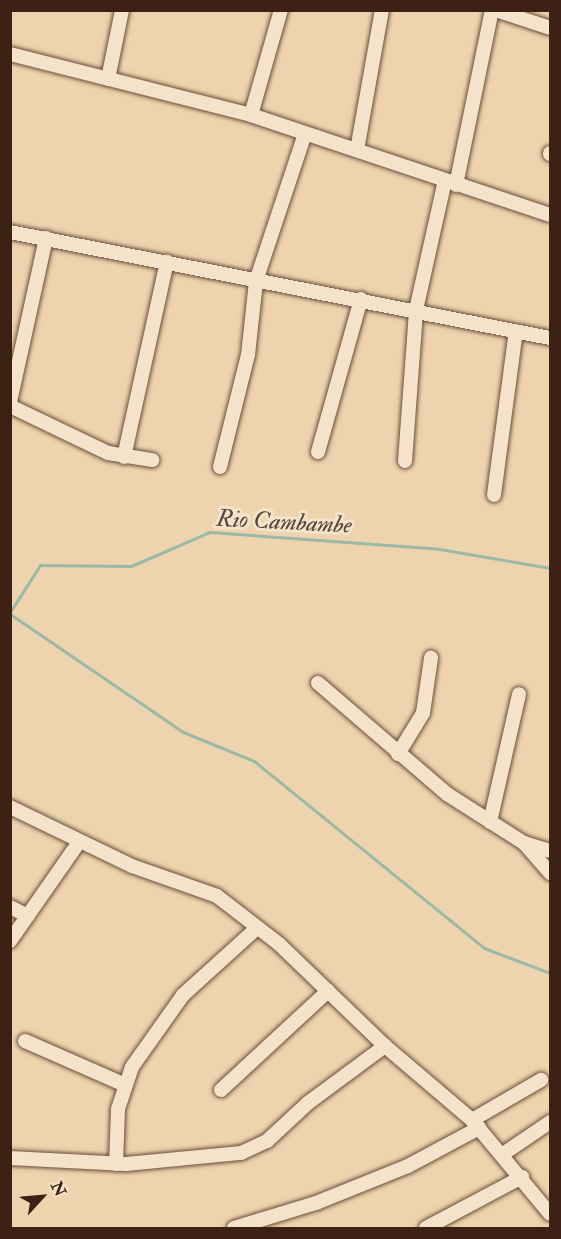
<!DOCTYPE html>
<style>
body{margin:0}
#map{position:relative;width:561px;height:1239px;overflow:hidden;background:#eed4ae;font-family:"IM FELL Double Pica",serif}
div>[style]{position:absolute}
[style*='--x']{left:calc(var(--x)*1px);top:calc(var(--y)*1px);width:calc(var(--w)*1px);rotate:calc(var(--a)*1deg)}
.stream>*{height:3px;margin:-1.5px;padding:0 1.5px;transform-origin:1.5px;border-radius:1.5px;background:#9ab9a6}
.roads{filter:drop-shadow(0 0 2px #6a4e3b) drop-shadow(0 0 2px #6a4e3b)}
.minor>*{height:14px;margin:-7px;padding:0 7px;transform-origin:7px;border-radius:7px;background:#f4e3ca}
span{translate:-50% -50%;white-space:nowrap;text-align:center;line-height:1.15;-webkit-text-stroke:6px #f4e3ca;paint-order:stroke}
.water-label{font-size:24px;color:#554739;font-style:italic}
.frame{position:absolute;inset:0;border:12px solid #3e2115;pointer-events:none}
.north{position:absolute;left:12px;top:1167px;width:60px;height:60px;-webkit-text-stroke:4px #f4e3ca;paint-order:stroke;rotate:64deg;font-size:16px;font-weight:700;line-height:24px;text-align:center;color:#3e2115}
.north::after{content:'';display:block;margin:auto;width:21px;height:27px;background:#3e2115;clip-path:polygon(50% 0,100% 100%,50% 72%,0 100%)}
</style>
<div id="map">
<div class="stream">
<div style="--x:10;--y:612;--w:56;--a:-57.4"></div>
<div style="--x:40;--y:565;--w:91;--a:0.6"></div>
<div style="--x:131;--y:566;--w:86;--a:-23.3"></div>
<div style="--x:210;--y:532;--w:230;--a:4.2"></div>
<div style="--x:439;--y:549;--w:113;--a:9.7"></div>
<div style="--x:10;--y:614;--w:209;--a:34.3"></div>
<div style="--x:183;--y:732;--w:77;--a:22.2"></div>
<div style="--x:254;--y:761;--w:296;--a:39.1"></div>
<div style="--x:484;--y:948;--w:71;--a:20.7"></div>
</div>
<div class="roads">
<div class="minor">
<div style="--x:496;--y:10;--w:57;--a:18.4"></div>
<div style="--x:10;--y:54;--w:249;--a:14.2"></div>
<div style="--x:251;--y:115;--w:315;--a:18.5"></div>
<div style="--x:108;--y:79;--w:70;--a:-78.5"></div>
<div style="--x:251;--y:115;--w:109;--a:-74.1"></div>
<div style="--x:357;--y:150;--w:142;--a:-79.9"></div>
<div style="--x:550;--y:154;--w:1;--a:-90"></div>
<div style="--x:456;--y:185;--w:179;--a:-78.4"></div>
<div style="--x:10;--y:232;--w:550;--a:11.11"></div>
<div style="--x:10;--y:402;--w:168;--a:-77.6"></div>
<div style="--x:10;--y:406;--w:109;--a:25.6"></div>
<div style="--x:108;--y:453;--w:45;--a:9"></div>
<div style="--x:318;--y:452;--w:159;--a:-74.3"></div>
<div style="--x:124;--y:457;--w:200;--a:-77.6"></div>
<div style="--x:405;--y:461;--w:151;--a:-85.8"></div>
<div style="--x:416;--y:310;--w:133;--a:-77.4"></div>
<div style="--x:220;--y:467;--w:115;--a:-76"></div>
<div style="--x:248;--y:355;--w:74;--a:-83.8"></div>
<div style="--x:256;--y:281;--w:155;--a:-71.6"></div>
<div style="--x:494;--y:495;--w:165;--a:-82.4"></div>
<div style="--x:318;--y:683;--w:170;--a:40.7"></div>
<div style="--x:447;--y:794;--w:91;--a:32.5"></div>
<div style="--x:524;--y:843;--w:27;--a:17"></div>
<div style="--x:398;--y:754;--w:48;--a:-58.6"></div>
<div style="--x:423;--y:713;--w:56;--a:-81.7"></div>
<div style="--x:10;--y:807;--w:136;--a:25.8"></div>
<div style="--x:132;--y:866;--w:90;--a:19.4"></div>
<div style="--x:217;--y:896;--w:78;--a:37.7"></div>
<div style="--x:279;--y:944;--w:147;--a:43.9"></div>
<div style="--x:385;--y:1046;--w:114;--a:40.4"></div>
<div style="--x:472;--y:1120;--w:122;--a:50.3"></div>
<div style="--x:490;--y:822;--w:131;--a:-77.2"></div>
<div style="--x:524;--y:843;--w:40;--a:49"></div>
<div style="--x:10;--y:907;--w:20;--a:27"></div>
<div style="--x:10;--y:941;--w:121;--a:-55.1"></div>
<div style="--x:25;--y:1041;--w:107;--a:23.7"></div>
<div style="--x:221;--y:1090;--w:146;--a:-42.8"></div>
<div style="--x:472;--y:1120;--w:80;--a:-30.1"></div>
<div style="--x:503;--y:1154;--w:57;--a:-34.2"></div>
<div style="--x:10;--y:1158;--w:116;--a:3"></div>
<div style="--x:126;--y:1164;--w:116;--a:-5.5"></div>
<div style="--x:241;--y:1153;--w:29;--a:-25"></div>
<div style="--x:267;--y:1141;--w:56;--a:-42.8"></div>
<div style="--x:308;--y:1103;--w:96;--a:-36.5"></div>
<div style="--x:116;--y:1164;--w:55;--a:-87.9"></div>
<div style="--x:118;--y:1109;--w:44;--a:-71.6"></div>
<div style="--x:132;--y:1067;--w:88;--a:-54.7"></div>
<div style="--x:183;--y:995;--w:100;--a:-42.2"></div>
<div style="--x:234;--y:1228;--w:86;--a:-17"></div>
<div style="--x:316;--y:1203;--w:99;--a:-21.9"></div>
<div style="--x:408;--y:1166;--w:81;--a:-28.2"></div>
<div style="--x:426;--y:1228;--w:109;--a:-28"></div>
</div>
</div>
<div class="water-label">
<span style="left:284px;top:522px;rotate:3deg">Rio Cambambe</span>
</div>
<div class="frame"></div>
<div class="north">N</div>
</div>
